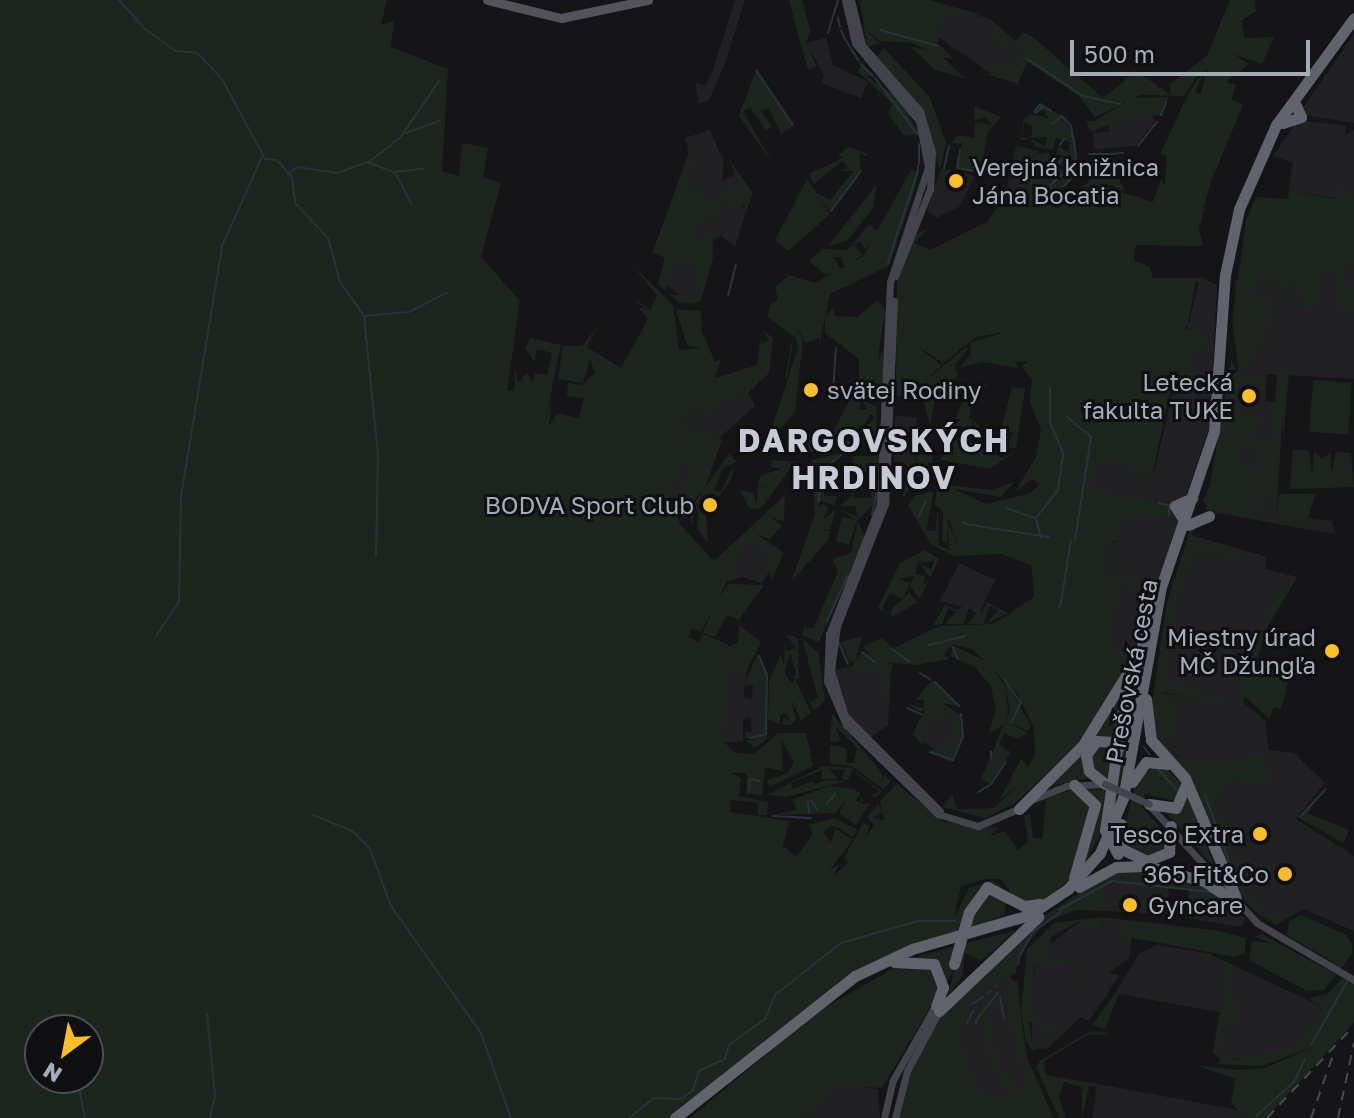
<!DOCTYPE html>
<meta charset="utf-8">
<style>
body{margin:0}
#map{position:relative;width:1354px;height:1118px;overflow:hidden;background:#151517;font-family:"Golos Text",sans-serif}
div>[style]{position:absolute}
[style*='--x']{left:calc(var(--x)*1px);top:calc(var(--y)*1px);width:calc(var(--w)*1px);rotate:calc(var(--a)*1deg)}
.built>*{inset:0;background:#212124;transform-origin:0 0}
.green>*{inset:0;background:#1d251e;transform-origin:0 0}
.stream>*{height:2px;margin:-1px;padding:0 1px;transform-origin:1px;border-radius:1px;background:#2a333c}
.secondary>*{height:7px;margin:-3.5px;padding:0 3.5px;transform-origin:3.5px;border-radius:3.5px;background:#44454c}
.primary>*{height:9px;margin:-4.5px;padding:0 4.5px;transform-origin:4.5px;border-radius:4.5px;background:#52535b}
.highway>*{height:11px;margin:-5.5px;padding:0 5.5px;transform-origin:5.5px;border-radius:5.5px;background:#61646d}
.rail>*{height:2px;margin-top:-1px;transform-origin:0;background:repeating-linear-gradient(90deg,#494a51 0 10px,transparent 0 18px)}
.secondary-bridge>*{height:7px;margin:-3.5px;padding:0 3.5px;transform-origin:3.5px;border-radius:3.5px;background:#44454c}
.highway-bridge>*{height:11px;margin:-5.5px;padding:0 5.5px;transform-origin:5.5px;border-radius:5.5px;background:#61646d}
.dots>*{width:22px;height:22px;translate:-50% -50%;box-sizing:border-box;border:4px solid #101012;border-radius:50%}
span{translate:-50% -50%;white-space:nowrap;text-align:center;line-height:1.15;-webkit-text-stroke:6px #101012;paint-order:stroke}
.poi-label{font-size:24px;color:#a6abb8}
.left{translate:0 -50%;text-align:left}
.right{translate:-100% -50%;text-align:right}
.street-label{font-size:24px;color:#a6abb8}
.district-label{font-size:32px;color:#c7cad4;font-weight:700;letter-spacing:2px}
.north{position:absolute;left:24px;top:1014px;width:80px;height:80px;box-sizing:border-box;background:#101012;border:2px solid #4c4e54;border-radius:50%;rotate:212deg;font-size:22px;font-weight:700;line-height:32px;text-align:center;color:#a6abb8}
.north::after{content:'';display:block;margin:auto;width:28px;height:36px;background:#fcbe28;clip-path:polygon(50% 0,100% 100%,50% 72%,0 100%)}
.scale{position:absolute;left:1070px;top:40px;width:240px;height:36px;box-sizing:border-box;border:4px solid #a6abb8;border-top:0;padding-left:10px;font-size:24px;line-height:28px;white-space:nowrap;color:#a6abb8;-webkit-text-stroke:6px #101012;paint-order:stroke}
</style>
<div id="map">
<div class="built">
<div style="clip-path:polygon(735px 0,745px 0,725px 63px,709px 100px,699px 104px,695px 82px,705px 85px,711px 76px)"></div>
<div style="clip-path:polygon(921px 0,991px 20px,1022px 46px,1016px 74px,996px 77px,938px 37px,935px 43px,880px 29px)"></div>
<div style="clip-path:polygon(1354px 34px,1354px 123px,1304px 115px,1300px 112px)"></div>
<div style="clip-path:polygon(826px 38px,833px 65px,868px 82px,861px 98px,821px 83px,824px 75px,806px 43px)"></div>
<div style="clip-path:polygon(1138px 97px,1155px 121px,1136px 146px,1094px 149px,1093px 133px,1109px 131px,1107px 113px)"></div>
<div style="clip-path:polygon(1298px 120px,1346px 126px,1345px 135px,1354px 130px,1354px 201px,1289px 191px,1293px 163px,1273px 156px)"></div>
<div style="clip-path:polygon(710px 130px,724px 162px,722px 181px,735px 174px,745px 214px,735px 247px,721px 236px,709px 241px,700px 298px,683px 297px,660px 281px,665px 258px,653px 252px,689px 152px,685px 138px)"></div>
<div style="clip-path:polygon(1018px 147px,1050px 156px,1044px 189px,1028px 196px,1009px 192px)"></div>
<div style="clip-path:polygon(941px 168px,975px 176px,959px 207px,936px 218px,927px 211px)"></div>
<div style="clip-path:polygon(1354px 263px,1354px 379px,1267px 374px,1265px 401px,1283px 403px,1277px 513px,1332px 522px,1335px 534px,1211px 512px,1203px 501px,1225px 453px,1238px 369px,1235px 281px)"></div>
<div style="clip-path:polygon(1200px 276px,1217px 286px,1210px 424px,1134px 653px,1109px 649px,1116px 611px,1106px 581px,1108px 543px,1116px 542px,1090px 493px,1090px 455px,1154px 473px)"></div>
<div style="clip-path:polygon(741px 379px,755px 406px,710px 446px,706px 485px,688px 506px,665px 506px,671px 422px)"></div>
<div style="clip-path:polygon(895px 416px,917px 417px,913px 464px,894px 461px)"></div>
<div style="clip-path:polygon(1194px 536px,1267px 557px,1265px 569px,1297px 577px,1265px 631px,1243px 702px,1265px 720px,1269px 750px,1294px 753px,1325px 783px,1296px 819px,1354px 856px,1354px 931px,1304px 909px,1275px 925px,1259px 915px,1234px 883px,1242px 880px,1213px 798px,1163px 739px,1162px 693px,1180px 696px,1165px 682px,1170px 618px)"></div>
<div style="clip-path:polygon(741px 539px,781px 553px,762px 583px,724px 572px)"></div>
<div style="clip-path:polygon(959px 563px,995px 580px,980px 611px,940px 601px)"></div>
<div style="clip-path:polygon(703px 634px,750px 655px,743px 697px,752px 699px,753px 682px,763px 682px,762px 735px,752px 735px,751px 717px,743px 719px,743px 741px,688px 746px,687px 637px,699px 642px)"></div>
<div style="clip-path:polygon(853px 666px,891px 669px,888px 725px,867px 740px,852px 725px,831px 671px)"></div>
<div style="clip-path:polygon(932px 699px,961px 716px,951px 760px,916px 737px)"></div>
<div style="left:1105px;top:884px;width:64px;height:27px;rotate:3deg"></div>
<div style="clip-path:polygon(1221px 895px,1245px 918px,1242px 927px,1198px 920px)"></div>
<div style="clip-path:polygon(1102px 920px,1125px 923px,1132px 938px,1129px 958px,1108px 973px,1120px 975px,1089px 1021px,1081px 1017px,1047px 1049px,1031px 1047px,1035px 956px,1080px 921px,1100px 930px)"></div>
<div style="clip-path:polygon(1157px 945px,1207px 953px,1323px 1007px,1300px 1045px,1274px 1056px,1220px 1060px,1213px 1052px,1220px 1012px,1116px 992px,1139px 954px)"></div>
<div style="clip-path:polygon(1005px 972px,1013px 980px,1034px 1093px,991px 1103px,964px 1075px,955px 1008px)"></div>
<div style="clip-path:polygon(1098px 1084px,1249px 1112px,1248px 1118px,1092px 1118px)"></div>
<div style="clip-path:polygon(847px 1085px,878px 1089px,880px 1118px,799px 1118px)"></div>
</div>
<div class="green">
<div style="clip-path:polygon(evenodd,0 0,387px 0,381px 25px,394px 21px,391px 47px,448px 69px,442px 171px,459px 176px,462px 143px,488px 148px,483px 177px,501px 183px,481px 257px,520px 301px,507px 390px,514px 391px,515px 365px,518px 383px,527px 372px,532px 383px,535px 373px,547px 375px,552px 353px,537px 349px,534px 362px,525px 348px,530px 338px,561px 345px,544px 426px,552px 394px,549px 425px,558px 413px,579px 418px,584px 398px,567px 396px,568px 383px,581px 385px,595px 373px,590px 359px,583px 383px,558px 379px,563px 346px,582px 346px,597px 327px,587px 347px,621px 368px,648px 319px,638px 307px,647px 309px,637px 303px,637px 300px,650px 310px,649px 313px,657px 295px,630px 263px,673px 305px,679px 350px,700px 348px,687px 345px,676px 309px,701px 311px,702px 332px,715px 362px,721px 359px,715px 378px,757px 365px,761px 335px,761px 344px,769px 340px,762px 329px,773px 338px,769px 373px,748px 393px,728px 397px,706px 416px,697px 407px,680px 422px,685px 428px,702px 419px,687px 433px,682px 428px,685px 442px,697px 427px,705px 436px,699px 425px,704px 421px,701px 427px,722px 440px,705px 488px,690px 504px,687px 497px,688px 506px,675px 502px,672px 498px,674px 487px,675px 502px,688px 493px,682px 490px,691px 469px,682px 461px,681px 474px,668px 485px,680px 524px,714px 561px,785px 495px,784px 522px,769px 516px,782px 526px,770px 539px,756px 534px,784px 553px,772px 579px,769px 570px,761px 573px,771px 554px,744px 541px,732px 569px,744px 576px,727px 582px,717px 600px,728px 584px,764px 585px,739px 620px,727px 615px,715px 637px,703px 633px,710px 614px,701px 632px,692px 628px,688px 637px,699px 642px,703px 634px,727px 644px,724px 729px,718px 729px,724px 742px,735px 753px,754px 754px,778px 733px,806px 733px,813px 766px,769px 787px,767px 780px,787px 774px,794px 762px,781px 740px,783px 771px,765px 767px,762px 795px,746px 794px,747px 773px,731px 773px,741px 778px,739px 796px,768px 802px,767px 815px,758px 815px,758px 803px,750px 802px,731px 800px,730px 812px,789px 821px,781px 853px,784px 846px,796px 857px,813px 834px,808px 825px,834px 818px,858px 830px,852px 837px,840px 828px,830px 826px,823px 833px,831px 842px,836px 829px,850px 838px,854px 838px,829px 871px,839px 864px,834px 875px,849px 862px,844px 858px,863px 823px,870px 826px,864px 840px,874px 825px,867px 817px,878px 804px,882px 812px,873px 818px,884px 820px,880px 801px,897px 784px,944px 822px,999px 828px,989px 836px,1005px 831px,1018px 850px,1028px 842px,1024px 815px,1030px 814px,1033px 838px,1042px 838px,1046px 801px,1023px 812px,1055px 795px,1072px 790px,1091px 797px,1082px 857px,1068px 882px,1038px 904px,1015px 899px,1001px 879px,986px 879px,961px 886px,954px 918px,969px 888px,993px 880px,1003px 888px,979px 888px,965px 917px,987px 891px,1006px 902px,1004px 915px,842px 980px,669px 1118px,0 1118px,0 0,40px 1030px,88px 1030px,88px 1078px,40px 1078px,40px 1030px)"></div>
<div style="clip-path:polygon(789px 0,802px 0,810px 31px,806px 43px,817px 66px,808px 70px)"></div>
<div style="clip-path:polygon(860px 0,929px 0,979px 14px,991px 20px,1016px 42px,1023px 32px,1033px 37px,1103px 98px,1136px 71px,1170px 94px,1170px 84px,1207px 56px,1230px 0,1255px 0,1256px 11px,1241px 21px,1245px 38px,1274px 37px,1262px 64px,1234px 54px,1249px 64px,1226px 82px,1236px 85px,1231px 99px,1243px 105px,1210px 184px,1199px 229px,1203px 246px,1136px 245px,1134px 260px,1150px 267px,1153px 278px,1199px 278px,1214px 289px,1196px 281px,1188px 323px,1201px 325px,1183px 328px,1209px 335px,1205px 348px,1194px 345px,1194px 375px,1210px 380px,1172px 383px,1148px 496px,1151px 475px,1101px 458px,1090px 488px,1168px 506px,1168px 514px,1119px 520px,1120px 539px,1108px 543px,1107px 579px,1111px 578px,1113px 554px,1117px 552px,1112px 578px,1120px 577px,1123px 557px,1121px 577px,1137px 580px,1133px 591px,1120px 580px,1111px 648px,1123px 650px,1131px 638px,1134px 657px,1149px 617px,1136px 655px,1087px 736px,1014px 804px,985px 818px,943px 807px,952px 794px,957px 809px,994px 808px,1019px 784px,999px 801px,1021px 758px,1028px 768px,1035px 753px,1034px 728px,1017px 693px,972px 649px,952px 644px,944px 655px,950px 659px,916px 665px,876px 661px,863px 647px,881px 638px,905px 658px,894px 648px,939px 626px,994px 624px,1034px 597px,1031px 565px,1001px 554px,953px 556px,931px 544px,908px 506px,914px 496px,934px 491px,926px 531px,935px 531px,938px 509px,939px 545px,949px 550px,948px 523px,957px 544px,948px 517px,947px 544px,942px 541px,943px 510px,934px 505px,938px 484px,992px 490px,1014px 482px,1001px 497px,954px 489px,986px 504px,1029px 494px,1040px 484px,1032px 479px,1015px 492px,1036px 457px,1041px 429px,1030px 403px,1032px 379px,1022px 368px,1027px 361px,1015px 362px,1018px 368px,982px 362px,960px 368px,971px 353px,970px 343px,1005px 332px,976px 337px,943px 363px,914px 344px,941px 365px,926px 380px,966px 347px,968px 349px,955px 365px,958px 375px,935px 399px,930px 426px,921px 387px,912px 388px,910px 397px,913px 377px,909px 397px,896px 396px,897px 278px,914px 235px,929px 228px,914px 243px,930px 250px,988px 221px,1006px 194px,1016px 146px,1040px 151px,1019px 157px,1018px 147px,1008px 194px,1027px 190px,1028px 182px,1012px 185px,1015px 174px,1029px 176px,1031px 167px,1015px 171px,1017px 159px,1044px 161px,1043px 152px,1050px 154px,1047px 164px,1035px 162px,1031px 178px,1033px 178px,1048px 169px,1051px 154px,1049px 183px,1054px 168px,1067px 170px,1048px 189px,1065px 176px,1068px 169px,1063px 164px,1054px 167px,1058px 146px,1069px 152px,1070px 142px,1056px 138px,1053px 150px,1035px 147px,1031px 139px,1045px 146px,1047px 137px,1031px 138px,1033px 126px,1025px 122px,1021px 137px,1029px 139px,1020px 140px,1024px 119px,1030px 114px,1048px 118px,1044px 110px,1033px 111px,1040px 104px,1062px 116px,1075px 137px,1076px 172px,1054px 199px,1067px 200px,1093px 178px,1118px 177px,1125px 191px,1108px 184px,1100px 185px,1153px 202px,1161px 179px,1165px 186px,1167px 156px,1160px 154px,1187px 97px,1196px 81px,1203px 74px,1195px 92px,1201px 94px,1207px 69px,1196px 78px,1184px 96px,1141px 95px,1134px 98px,1169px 97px,1162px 115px,1115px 119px,1112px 112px,1114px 135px,1108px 125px,1090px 132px,1086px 121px,1095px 121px,1126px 102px,1095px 117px,1079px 96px,1027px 62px,1018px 84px,986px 74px,998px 73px,989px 67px,992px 61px,1013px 72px,1006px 60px,1017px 68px,1021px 51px,1010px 40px,1005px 48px,991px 40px,1000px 30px,980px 15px,939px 19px,938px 44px,954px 59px,942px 57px,966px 79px,935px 70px,911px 47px,927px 50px,912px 43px,880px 41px,866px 30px,879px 43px,867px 47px)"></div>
<div style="clip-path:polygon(850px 43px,900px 97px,919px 134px,904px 136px,888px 114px,892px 104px,858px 71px,862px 63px,874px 76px,866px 76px,894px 95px)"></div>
<div style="clip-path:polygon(884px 48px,929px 96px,946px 142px,940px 170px,922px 111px,876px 58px)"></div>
<div style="clip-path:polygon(756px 70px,793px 126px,781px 134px,769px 108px,761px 111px,772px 126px,766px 131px,750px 107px,743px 111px,773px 164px,739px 116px)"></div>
<div style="clip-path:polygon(974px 106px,1001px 117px,988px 132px,980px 173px,957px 168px,962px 144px,952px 143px,957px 135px,974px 138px,975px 122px,992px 125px,985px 117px,975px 120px)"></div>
<div style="clip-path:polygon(687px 137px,696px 166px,685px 170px,691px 194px,698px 190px,698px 171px,703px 189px,692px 196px,704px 192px,704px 198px,714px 200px,708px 191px,719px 200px,713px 221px,701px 216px,693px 243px,683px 242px,702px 247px,695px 244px,697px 234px,703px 244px,712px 227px,713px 257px,701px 301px,693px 304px,679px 302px,669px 295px,693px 295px,700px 263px,696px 271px,693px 263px,670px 264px,665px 291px,658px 283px,665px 258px,653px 252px,689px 152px)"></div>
<div style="clip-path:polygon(849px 147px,868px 154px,861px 164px,866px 156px,859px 153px,861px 172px,831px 212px,815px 192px,830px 200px,854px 171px,841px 171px,849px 167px,842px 161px,814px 184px,809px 174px,843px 158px,838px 155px)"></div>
<div style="clip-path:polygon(730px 161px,753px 193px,745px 214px,744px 203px,736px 209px,736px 201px,730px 207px,723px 198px,724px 187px,738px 183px)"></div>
<div style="clip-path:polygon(1291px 164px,1290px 191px,1335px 199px,1338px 188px,1346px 188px,1354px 201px,1354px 265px,1341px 265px,1341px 274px,1342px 283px,1354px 284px,1354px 311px,1332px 309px,1340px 306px,1336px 272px,1322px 275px,1317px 308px,1293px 306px,1302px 303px,1301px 293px,1293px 299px,1295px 280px,1284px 280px,1291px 298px,1279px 283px,1274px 289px,1275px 281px,1256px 278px,1257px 288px,1272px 293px,1251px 290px,1250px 297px,1283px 302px,1274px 291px,1291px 306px,1269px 307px,1265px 347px,1256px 348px,1258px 327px,1251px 328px,1253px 366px,1238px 365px,1232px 321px,1246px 220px,1256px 197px,1288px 199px)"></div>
<div style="clip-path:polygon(911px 170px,919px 171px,915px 188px,889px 266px,830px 294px,819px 346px,819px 338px,806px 343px,794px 322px,803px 340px,795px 411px,766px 447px,798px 347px,794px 335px,787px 379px,785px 378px,793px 336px,767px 317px,772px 297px,771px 304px,778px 300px,775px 287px,789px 275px,815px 283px,863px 256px)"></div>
<div style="clip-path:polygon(807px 179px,830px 214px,788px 251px,775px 240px)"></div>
<div style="clip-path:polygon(877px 184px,873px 208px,847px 241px,828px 246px)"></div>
<div style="clip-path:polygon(869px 224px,878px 232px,865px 250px,861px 241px,854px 245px,862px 255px,844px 268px,842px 257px,833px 257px,842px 270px,826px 275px,809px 261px,822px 249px,848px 250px)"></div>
<div style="clip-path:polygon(878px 300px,885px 310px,879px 351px,879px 360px,884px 347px,883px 419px,881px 400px,874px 399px,882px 384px,872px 398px,850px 397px,859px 387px,859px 359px,825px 333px,825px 316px,828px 304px,826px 316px,834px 307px,834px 316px,857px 317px)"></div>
<div style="clip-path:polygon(1231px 360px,1239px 374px,1263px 374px,1261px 393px,1246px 384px,1241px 409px,1245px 417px,1260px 411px,1258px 434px,1232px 434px,1258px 439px,1257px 453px,1242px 445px,1239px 462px,1256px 469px,1253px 515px,1328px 534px,1206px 509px)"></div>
<div style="clip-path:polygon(1277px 371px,1289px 374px,1283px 437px,1282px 413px,1280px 436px,1273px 436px)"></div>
<div style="left:1313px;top:380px;width:39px;height:52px;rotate:4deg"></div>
<div style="clip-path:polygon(991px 383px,974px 392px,969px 418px,980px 425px,974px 434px,975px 424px,971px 421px,973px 427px,960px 427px,971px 435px,950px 431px,969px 388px)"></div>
<div style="clip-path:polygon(1012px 387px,1025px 389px,1016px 448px,1005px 447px,1014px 433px,1001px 430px)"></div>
<div style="clip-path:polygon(850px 399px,861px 399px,859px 410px,867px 410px,862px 399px,877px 407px,876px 439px,859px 436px,874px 417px,871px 414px,861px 429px,841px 429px,841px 438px,852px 443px,802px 452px,802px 437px,829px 440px)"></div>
<div style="clip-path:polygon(1280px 438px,1276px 499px,1265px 490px,1263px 507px,1271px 511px,1275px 503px,1275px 514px,1259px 513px,1260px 440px)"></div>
<div style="clip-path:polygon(945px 439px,966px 442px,961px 454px,967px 442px,983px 445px,972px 456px,985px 447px,1002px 458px,1016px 451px,990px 469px,941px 460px,943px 448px,957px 449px,943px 446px)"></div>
<div style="clip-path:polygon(915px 440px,916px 470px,917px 453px,933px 456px,932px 474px,916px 477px,903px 499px,902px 465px,903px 471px,913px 469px,902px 462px,914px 457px)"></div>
<div style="clip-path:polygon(1293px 449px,1309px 451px,1312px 473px,1314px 451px,1322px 459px,1331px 452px,1331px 475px,1336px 452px,1351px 453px,1354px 487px,1290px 489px)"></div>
<div style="clip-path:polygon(840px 453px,824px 477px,824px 496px,837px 496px,835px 505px,819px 501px,819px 508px,823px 504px,828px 508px,823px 520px,836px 509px,830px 530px,818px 528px,830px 531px,828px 540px,791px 582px,815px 514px,812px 460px)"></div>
<div style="clip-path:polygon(729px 454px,737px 462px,723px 468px,714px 490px,721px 492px,734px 465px,732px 477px,720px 496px,705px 501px,708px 543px,697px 529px,699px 504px,691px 524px,689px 510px)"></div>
<div style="clip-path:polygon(853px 456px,880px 456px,875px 503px,857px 520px,849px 545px,836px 541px,842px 517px,856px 520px,840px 510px,858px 517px,855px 506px,840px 506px,852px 496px,852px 479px,854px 498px,862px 498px,862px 480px,863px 498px,871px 498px,872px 474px,852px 473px)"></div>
<div style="clip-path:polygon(772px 460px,795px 462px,766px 502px,760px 508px,750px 509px,739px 490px,754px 493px,756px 507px,758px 486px,770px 487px,758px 485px,761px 475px,783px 469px,771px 467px)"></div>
<div style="clip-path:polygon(1279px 494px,1315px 494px,1308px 519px,1333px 521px,1333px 522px,1283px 518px,1277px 513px)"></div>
<div style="clip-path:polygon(858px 522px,865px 537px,819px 642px,802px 635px,807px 617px,805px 627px,813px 629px,838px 571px,832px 559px,851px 553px)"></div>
<div style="clip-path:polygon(1198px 525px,1191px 535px,1248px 552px,1233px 561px,1219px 551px,1193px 555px,1174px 609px,1167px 680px,1246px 708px,1162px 692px,1180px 714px,1173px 736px,1163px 739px,1177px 757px,1196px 763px,1266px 755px,1269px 785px,1232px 778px,1214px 799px,1243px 879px,1235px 883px,1274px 916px,1302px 905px,1277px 924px,1253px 910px,1228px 879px,1194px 791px,1155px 741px,1151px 709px,1167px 602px,1191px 527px)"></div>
<div style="clip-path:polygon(925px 550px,939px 559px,930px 578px,920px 564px,931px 569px,934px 561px,918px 563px,915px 574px,925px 576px,924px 585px,929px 580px,920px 599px,910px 586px,914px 576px,899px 579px,910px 583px,903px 598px,909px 593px,918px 602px,894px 616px,890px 615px,893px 607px,903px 599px,890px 593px,882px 609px,889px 614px,878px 608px,900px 563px)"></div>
<div style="clip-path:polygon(1270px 571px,1297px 577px,1266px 629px,1255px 666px,1290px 675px,1281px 709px,1274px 707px,1269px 719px,1238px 690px,1251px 673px,1243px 668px,1252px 669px,1244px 665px,1246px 660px,1253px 666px,1256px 658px,1247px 656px,1260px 643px,1255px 632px,1292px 577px)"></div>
<div style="clip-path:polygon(987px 602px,1008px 613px,986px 624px,998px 610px,990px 606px,983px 624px,967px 624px,977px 613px,969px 608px,964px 624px,945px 624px,956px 612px,948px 608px,942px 624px,933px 625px,945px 605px,957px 610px,969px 603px,982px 612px)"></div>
<div style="clip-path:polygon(739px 625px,761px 642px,746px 672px,731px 673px,729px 647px,738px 642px)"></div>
<div style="clip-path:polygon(1150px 628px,1114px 810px,1082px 869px,1097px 810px,1089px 790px,1105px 790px,1101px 831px)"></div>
<div style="clip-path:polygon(786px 635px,794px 636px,798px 639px,799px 679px,795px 679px,811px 713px,801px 721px,785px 685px,784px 674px,793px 684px,796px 673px,790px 653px,784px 673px,785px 640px,786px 651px,796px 648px)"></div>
<div style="clip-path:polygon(862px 636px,856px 659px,863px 652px,893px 665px,881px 709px,870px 706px,882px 706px,882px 668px,851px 669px,855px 660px,850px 663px,841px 642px)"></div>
<div style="clip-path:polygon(802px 638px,819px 654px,825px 701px,814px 710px,806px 695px,811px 702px,818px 698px)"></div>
<div style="clip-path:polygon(954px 646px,989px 663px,1005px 686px,1008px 709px,1005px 727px,999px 739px,1003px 726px,989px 733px,996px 710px,991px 686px,975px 667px,950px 656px)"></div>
<div style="clip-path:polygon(758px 653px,767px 676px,767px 739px,755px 748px,745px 740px,759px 740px,745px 738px,745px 731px,762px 735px,763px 683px,746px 686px,746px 680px)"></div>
<div style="clip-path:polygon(781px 654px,796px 720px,791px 725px,782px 725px,784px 716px,791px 723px,786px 714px,780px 715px,780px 725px,768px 719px,769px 681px)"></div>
<div style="clip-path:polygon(1128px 675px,1107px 779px,1091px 770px,1092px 741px,1090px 778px,1045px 787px)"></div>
<div style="clip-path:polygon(1004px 679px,1031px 725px,1028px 731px,1010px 723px,1027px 733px,1018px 739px,1004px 733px,999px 745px,1011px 752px,990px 784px,981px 779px,1010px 710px)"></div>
<div style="clip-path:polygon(932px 680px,959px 706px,942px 703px,956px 712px,953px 718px,943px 710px,931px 732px,937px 718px,926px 717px,923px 746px,913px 734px,925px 709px,921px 712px,906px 704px,924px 708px,924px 700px,915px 700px)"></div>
<div style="clip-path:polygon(958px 712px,963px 737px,950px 762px,930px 751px,948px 742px)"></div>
<div style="clip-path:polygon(832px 714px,883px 774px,881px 781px,881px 784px,884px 775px,891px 781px,883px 789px,852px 766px,830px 764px,830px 745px,846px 748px,847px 763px,854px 763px,857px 748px,837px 728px,840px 741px,830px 742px)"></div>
<div style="clip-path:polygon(1161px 763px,1183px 785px,1181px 802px,1145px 794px,1141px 806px,1170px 839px,1157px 858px,1130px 853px,1122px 835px,1138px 776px)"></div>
<div style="clip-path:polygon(823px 766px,851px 768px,881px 791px,881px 792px,876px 797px,871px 796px,879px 791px,852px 770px,848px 780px,841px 779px,845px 770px,829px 769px,839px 779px,822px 779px,822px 770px,791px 783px,793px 789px,813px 781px,814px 784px,827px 780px,846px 781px,786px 797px,767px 795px)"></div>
<div style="clip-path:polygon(829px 786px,854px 789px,861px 794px,855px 800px,861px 803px,862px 795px,863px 804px,870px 803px,856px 825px,839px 814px,846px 799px,836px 813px,771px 815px,797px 810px,792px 800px)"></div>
<div style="clip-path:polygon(1326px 786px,1308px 813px,1349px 830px,1343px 843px,1298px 817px)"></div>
<div style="clip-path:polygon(1189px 793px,1210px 855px,1218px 872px,1166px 812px,1180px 809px)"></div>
<div style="clip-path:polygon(1117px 868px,1181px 875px,1221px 895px,1198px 920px,1170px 913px,1187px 914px,1189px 890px,1106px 884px,1104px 911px,1076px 910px,1043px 923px,1018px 958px,1016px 973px,979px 992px,970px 1001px,984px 998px,976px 1007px,969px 1004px,972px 1025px,959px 1024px,966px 1069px,984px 1092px,997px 1097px,998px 1085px,1001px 1097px,1010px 1095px,992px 1068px,984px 1024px,975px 1020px,982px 1005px,998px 993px,987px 1004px,1001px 1075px,1011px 1073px,1014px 1091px,1027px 1089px,1003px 992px,1006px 984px,1012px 1008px,1008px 982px,1017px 980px,1026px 1056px,1054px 1118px,898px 1118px,911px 1067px,943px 1008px,1023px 930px)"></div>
<div style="clip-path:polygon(1301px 915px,1345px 934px,1352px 943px,1352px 954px,1324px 990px,1307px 991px,1249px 960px,1252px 941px,1273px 943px,1254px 937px,1262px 934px,1335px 974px,1337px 968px,1323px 959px,1338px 965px,1287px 935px,1289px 921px)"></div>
<div style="clip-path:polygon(1102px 917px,1219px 931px,1245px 938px,1245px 953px,1235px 957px,1123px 936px,1124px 923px,1102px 920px,1100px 931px,1079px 921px,1051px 937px,1048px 957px,1077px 962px,1066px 1029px,1076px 963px,1034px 964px,1033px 1018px,1056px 1025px,1046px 1032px,1060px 1029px,1054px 1036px,1043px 1033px,1044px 1024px,1029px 1022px,1032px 1047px,1058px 1040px,1033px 1051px,1026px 1042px,1021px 1010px,1027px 950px,1054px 923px)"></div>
<div style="clip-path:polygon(1017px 930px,981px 961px,965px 953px,962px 977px,947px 996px,959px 957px,944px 989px,930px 959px,908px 959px)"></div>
<div style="clip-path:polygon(1222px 960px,1234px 965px,1229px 990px,1242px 1015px,1239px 1023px,1223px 1021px,1219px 1053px,1234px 1060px,1300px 1044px,1323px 1007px,1308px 998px,1328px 994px,1342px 978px,1354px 984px,1354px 1023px,1266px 1118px,1248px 1118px,1231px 1104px,1235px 1079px,1196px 1065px,1238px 1070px,1265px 1068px,1315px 1046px,1261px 1066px,1218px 1064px,1222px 1057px,1213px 1052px,1220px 1012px,1119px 994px,1105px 1029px,1092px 1025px,1116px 992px,1223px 1011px)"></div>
<div style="clip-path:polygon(901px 964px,932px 965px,940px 991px,882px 1088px,845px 1086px,800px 1118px,690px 1118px,819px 1011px)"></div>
<div style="clip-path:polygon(1085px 1034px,1093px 1031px,1112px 1034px,1087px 1035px,1044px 1061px,1046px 1075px,1098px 1084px,1095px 1104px,1096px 1087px,1089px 1086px,1082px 1118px,1082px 1087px,1064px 1082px,1059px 1097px,1066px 1118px,1059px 1118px,1036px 1067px,1040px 1061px)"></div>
</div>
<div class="stream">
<div style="--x:119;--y:0;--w:40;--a:48"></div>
<div style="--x:146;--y:30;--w:37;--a:35"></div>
<div style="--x:176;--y:51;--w:21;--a:5"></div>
<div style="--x:197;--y:53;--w:36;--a:46"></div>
<div style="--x:222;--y:79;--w:91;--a:61.7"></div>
<div style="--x:265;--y:159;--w:12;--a:5"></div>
<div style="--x:277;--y:160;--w:23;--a:49"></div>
<div style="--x:292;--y:177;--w:26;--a:83"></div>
<div style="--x:295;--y:203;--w:48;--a:46.7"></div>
<div style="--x:328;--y:238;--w:46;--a:74.7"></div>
<div style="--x:340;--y:282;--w:42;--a:54.8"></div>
<div style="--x:364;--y:316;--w:138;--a:84.2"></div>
<div style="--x:378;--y:453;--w:103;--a:91.1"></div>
<div style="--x:838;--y:18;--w:9;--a:77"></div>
<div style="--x:841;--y:30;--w:8;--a:67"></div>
<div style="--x:880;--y:30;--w:60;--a:15.4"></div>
<div style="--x:828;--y:33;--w:34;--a:-73"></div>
<div style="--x:845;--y:39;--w:26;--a:58"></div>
<div style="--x:1028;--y:59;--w:66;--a:33.9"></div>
<div style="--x:1083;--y:96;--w:39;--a:12"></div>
<div style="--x:861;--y:64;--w:17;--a:45"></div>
<div style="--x:756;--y:70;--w:66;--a:56.1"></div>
<div style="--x:875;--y:78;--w:71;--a:53"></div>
<div style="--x:1034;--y:112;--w:10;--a:-53"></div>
<div style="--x:1040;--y:104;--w:13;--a:32"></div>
<div style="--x:1036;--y:113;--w:10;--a:-45"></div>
<div style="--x:1161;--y:115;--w:13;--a:-67"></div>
<div style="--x:1052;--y:124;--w:13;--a:-39"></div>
<div style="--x:1062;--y:116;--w:12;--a:48"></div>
<div style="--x:1071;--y:126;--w:28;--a:80"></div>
<div style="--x:405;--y:133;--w:37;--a:-19"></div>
<div style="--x:1060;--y:145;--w:7;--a:-56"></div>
<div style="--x:1138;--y:146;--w:31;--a:-52"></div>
<div style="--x:960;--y:150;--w:18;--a:99"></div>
<div style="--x:957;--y:168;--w:17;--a:10"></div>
<div style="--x:1089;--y:154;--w:20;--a:0"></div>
<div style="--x:1110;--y:154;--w:13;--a:-4"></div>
<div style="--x:369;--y:162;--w:39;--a:-38"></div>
<div style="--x:400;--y:138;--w:69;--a:-55.6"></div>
<div style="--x:919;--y:164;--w:20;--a:-90"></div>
<div style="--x:1055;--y:167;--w:9;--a:-49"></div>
<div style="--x:944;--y:168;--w:23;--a:-77"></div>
<div style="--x:918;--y:169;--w:3;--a:-90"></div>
<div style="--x:288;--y:174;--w:11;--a:-38"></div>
<div style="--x:297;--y:167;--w:40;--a:8.5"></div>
<div style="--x:337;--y:173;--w:33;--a:-20"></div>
<div style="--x:368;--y:162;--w:27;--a:22"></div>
<div style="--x:393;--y:172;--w:30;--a:-6"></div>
<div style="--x:396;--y:174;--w:34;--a:63"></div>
<div style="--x:1050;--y:186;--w:23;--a:-43"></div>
<div style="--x:1064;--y:186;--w:16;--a:-47"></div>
<div style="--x:1075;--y:174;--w:18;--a:-87"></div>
<div style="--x:831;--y:211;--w:50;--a:-53.1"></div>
<div style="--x:899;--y:228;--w:60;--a:-71.6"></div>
<div style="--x:888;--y:263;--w:34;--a:-73"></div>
<div style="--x:728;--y:296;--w:33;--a:-76"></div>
<div style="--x:364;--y:316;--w:45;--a:-5.1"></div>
<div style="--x:409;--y:312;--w:44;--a:-27.1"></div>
<div style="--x:833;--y:390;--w:42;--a:-85.9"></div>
<div style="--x:1066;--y:416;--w:33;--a:40"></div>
<div style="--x:1091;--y:437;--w:104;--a:98.8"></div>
<div style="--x:841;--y:443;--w:11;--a:0"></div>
<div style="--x:804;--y:453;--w:35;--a:-16"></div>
<div style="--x:819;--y:501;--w:28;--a:-88"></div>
<div style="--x:820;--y:473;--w:28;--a:-41"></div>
<div style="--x:875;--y:503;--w:15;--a:-82"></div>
<div style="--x:1158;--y:503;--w:10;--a:11"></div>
<div style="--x:1169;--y:505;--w:10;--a:90"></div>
<div style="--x:1006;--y:508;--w:31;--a:19"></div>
<div style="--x:872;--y:514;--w:9;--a:-77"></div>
<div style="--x:919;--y:516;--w:17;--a:-66"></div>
<div style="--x:1036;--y:518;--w:36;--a:-52"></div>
<div style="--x:1058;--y:490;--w:37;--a:-82"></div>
<div style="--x:1063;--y:453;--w:34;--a:-113"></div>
<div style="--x:1050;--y:422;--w:34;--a:-90"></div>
<div style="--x:1036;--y:519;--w:20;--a:75"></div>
<div style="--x:962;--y:522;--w:9;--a:21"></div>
<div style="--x:972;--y:525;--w:78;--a:8.9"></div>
<div style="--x:1060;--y:608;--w:68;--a:-80.7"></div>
<div style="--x:827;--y:621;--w:51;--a:-65.5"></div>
<div style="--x:156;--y:636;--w:41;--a:-55.9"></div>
<div style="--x:179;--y:602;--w:105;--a:-88.9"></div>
<div style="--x:181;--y:497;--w:254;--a:-80.7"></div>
<div style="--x:222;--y:246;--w:98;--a:-65.8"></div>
<div style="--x:945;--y:641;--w:21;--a:-14"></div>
<div style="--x:839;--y:643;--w:23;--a:67"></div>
<div style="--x:928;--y:645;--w:15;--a:-11"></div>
<div style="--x:952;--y:646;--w:14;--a:65"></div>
<div style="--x:892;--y:649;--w:22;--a:36"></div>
<div style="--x:862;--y:652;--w:16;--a:38"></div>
<div style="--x:759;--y:656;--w:21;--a:67"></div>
<div style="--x:920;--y:673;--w:12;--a:31"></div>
<div style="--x:1004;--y:679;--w:29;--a:55"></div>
<div style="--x:1021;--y:703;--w:22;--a:117"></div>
<div style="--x:935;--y:682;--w:34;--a:45"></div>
<div style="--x:907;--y:708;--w:15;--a:23"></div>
<div style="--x:1130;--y:733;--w:27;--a:-90"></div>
<div style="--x:750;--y:738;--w:16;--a:-14"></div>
<div style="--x:766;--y:734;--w:57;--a:-89"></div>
<div style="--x:1144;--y:747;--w:9;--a:54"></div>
<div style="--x:930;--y:752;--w:24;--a:19"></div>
<div style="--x:953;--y:760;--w:25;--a:-67"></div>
<div style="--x:963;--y:737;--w:23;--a:-95"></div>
<div style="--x:991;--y:758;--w:7;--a:-90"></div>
<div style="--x:1158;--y:769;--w:27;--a:48"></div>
<div style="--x:991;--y:784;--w:27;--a:-56"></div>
<div style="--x:749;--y:790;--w:11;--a:-85"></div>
<div style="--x:750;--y:779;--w:10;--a:11"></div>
<div style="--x:978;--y:792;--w:14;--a:-30"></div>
<div style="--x:1205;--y:795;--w:91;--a:70.2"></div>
<div style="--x:811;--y:800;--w:11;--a:56"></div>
<div style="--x:808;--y:801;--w:12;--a:85"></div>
<div style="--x:827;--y:803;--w:12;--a:-48"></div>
<div style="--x:313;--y:815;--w:42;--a:22.3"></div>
<div style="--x:352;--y:831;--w:25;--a:45"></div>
<div style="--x:370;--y:849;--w:61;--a:69.8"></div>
<div style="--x:391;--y:906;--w:156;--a:54.7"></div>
<div style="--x:481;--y:1033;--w:90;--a:70.6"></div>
<div style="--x:773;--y:816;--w:38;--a:3"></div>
<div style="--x:1300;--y:817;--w:37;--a:-47"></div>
<div style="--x:1059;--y:910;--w:60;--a:-28.7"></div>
<div style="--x:1112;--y:881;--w:99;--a:6.4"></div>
<div style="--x:1019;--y:957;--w:29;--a:-61"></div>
<div style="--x:1033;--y:932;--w:34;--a:-36"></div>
<div style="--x:1018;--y:964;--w:5;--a:-79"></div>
<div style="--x:995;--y:987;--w:1;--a:-45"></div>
<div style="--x:988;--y:993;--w:4;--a:-45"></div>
<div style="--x:1000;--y:997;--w:20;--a:79"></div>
<div style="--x:972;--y:1004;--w:13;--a:-32"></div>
<div style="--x:207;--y:1014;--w:82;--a:84.4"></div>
<div style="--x:215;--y:1096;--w:23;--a:103"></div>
<div style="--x:976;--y:1020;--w:35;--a:-51"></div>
<div style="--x:976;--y:1022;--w:2;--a:90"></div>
<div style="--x:967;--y:1023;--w:13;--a:-63"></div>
<div style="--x:1311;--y:1045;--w:75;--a:-60.4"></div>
<div style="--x:77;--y:1078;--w:41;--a:78.7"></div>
<div style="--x:1256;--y:1116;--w:51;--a:-41.8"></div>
<div style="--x:1294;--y:1082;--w:25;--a:-64"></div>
<div style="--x:629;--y:1118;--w:32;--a:-39"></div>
<div style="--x:654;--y:1098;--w:27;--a:2"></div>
<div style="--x:681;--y:1099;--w:15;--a:-37"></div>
<div style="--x:693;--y:1090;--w:20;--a:-72"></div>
<div style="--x:699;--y:1071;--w:29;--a:-25"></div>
<div style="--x:725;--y:1059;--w:15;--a:-74"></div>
<div style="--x:729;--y:1045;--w:44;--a:-35.8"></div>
<div style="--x:765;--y:1019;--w:26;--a:-67"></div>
<div style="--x:775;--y:995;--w:84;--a:-38.2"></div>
<div style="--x:841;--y:943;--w:80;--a:-15.9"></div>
<div style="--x:918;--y:921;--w:37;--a:0"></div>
</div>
<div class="secondary">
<div style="--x:845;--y:0;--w:44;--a:76.9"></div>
<div style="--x:855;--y:43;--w:101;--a:50.6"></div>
<div style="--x:919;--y:121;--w:47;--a:78.9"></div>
<div style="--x:928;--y:167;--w:121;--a:108.3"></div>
<div style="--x:890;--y:282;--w:222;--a:92.6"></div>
<div style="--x:880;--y:504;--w:140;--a:111.4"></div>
<div style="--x:829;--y:634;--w:47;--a:92.4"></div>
<div style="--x:827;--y:681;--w:48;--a:66.6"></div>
<div style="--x:846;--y:725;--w:128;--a:44.1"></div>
<div style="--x:938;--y:814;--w:42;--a:16.7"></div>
<div style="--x:978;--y:826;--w:46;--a:-23.2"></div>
<div style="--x:851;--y:0;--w:46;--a:76.3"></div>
<div style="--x:862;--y:45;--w:88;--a:48.7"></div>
<div style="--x:920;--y:111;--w:43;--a:73.7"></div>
<div style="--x:932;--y:152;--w:37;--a:93"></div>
<div style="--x:930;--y:189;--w:94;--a:111.9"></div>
<div style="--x:894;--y:301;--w:203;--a:92.5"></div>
<div style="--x:885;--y:504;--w:131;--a:111.5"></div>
<div style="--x:837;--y:626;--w:45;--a:97.6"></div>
<div style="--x:831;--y:671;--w:47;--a:72.7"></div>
<div style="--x:845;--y:716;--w:134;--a:45"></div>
<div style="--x:1034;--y:799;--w:35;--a:-22"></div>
<div style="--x:1066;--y:786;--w:37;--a:-3"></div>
<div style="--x:1149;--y:805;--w:160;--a:47.5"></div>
<div style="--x:1257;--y:923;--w:113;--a:30.4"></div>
<div style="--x:884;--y:1118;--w:39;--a:-77"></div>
<div style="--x:893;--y:1080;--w:85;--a:-60.4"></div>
<div style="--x:895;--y:1118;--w:49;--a:-75.7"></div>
<div style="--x:907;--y:1071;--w:68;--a:-61.9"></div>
</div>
<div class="primary">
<div style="--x:487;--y:0;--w:76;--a:13.7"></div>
<div style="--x:561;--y:18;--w:89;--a:-11.7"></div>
</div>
<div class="highway">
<div style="--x:1283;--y:123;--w:19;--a:-18"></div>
<div style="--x:1301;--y:117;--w:13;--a:-113"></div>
<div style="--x:1184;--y:520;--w:17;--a:-123"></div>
<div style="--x:1175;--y:506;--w:19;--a:-25"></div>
<div style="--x:1188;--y:525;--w:23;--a:-23"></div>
<div style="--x:1146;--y:699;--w:41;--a:83"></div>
<div style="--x:1151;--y:740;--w:51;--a:48.2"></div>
<div style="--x:1185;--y:778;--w:130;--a:67"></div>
<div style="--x:1132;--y:782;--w:24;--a:-55"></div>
<div style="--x:1146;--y:762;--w:22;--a:5"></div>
<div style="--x:1105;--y:784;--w:21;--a:-141"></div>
<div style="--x:1089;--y:771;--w:16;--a:-101"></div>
<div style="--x:1086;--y:755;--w:17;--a:-54"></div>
<div style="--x:1096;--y:741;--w:17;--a:3"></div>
<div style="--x:1149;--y:804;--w:27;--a:8"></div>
<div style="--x:1176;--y:808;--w:23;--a:-67"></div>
<div style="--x:1019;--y:809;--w:91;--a:-45"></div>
<div style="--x:1083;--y:745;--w:86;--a:-58.3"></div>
<div style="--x:1121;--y:824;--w:25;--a:88"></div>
<div style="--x:1122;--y:849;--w:28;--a:26"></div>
<div style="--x:1147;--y:861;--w:24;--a:-22"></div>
<div style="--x:1169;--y:852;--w:26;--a:-86"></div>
<div style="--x:1105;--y:830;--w:116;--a:-81.6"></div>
<div style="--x:1122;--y:715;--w:82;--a:-73.8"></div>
<div style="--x:1074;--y:878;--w:76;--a:-74"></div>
<div style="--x:1095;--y:805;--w:29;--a:-136"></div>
<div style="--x:1079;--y:887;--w:42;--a:-28.4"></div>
<div style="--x:1116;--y:867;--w:30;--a:-2"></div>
<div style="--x:1146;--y:866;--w:60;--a:14.5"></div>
<div style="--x:1204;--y:881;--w:36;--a:34"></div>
<div style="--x:969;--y:912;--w:31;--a:-54"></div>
<div style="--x:987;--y:887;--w:42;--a:27.2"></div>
<div style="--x:1024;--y:906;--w:16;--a:-7"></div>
<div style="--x:894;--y:962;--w:40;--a:2.9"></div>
<div style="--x:934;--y:964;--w:25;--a:69"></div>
<div style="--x:943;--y:987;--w:20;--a:110"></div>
<div style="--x:939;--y:1011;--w:137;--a:-43.5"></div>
<div style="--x:675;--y:1118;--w:229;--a:-38.3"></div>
<div style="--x:855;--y:976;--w:63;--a:-25.3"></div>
<div style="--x:912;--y:949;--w:122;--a:-16.2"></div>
<div style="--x:1029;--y:915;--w:47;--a:-33.7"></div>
<div style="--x:1068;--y:889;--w:48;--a:-48.4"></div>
<div style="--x:1100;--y:853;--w:60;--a:-67.3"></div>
<div style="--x:1123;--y:798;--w:214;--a:-79.8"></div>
<div style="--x:1161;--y:587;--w:165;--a:-71.2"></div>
<div style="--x:1214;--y:431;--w:156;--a:-86"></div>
<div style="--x:1225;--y:275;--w:67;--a:-78"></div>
<div style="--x:1239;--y:209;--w:92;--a:-66.2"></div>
<div style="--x:1276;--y:125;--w:132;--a:-53.9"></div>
</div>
<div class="rail">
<div style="--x:1267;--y:1118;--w:121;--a:-46.7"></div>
<div style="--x:1311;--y:1118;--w:64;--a:-70.7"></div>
<div style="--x:1338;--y:1118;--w:77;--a:-78"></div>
</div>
<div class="secondary-bridge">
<div style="--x:1105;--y:784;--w:48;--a:24.4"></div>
</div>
<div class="highway-bridge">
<div style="--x:1113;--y:742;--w:8;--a:40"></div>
<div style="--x:1105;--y:830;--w:27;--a:62"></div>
<div style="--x:954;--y:964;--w:54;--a:-73.9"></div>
</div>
<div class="dots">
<div style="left:956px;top:181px;background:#fcbe28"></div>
<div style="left:811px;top:390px;background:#fcbe28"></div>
<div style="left:1249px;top:396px;background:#fcbe28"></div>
<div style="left:710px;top:505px;background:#fcbe28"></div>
<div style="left:1332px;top:651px;background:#fcbe28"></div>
<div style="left:1260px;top:834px;background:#fcbe28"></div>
<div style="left:1285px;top:874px;background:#fcbe28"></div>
<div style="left:1130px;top:905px;background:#fcbe28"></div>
</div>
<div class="poi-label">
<span class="left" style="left:972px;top:181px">Verejná knižnica<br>Jána Bocatia</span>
<span class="right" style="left:1233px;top:396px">Letecká<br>fakulta TUKE</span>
<span class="left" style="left:827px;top:390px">svätej Rodiny</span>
<span class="right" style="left:694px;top:505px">BODVA Sport Club</span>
<span class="right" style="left:1316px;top:651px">Miestny úrad<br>MČ Džungľa</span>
<span class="right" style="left:1244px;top:834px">Tesco Extra</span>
<span class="right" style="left:1269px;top:874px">365 Fit&amp;Co</span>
<span class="left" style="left:1148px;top:905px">Gyncare</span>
</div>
<div class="street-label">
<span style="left:1131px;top:671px;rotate:-79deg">Prešovská cesta</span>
</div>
<div class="district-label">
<span style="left:874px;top:459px">DARGOVSKÝCH<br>HRDINOV</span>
</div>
<div class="north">N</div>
<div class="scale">500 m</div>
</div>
